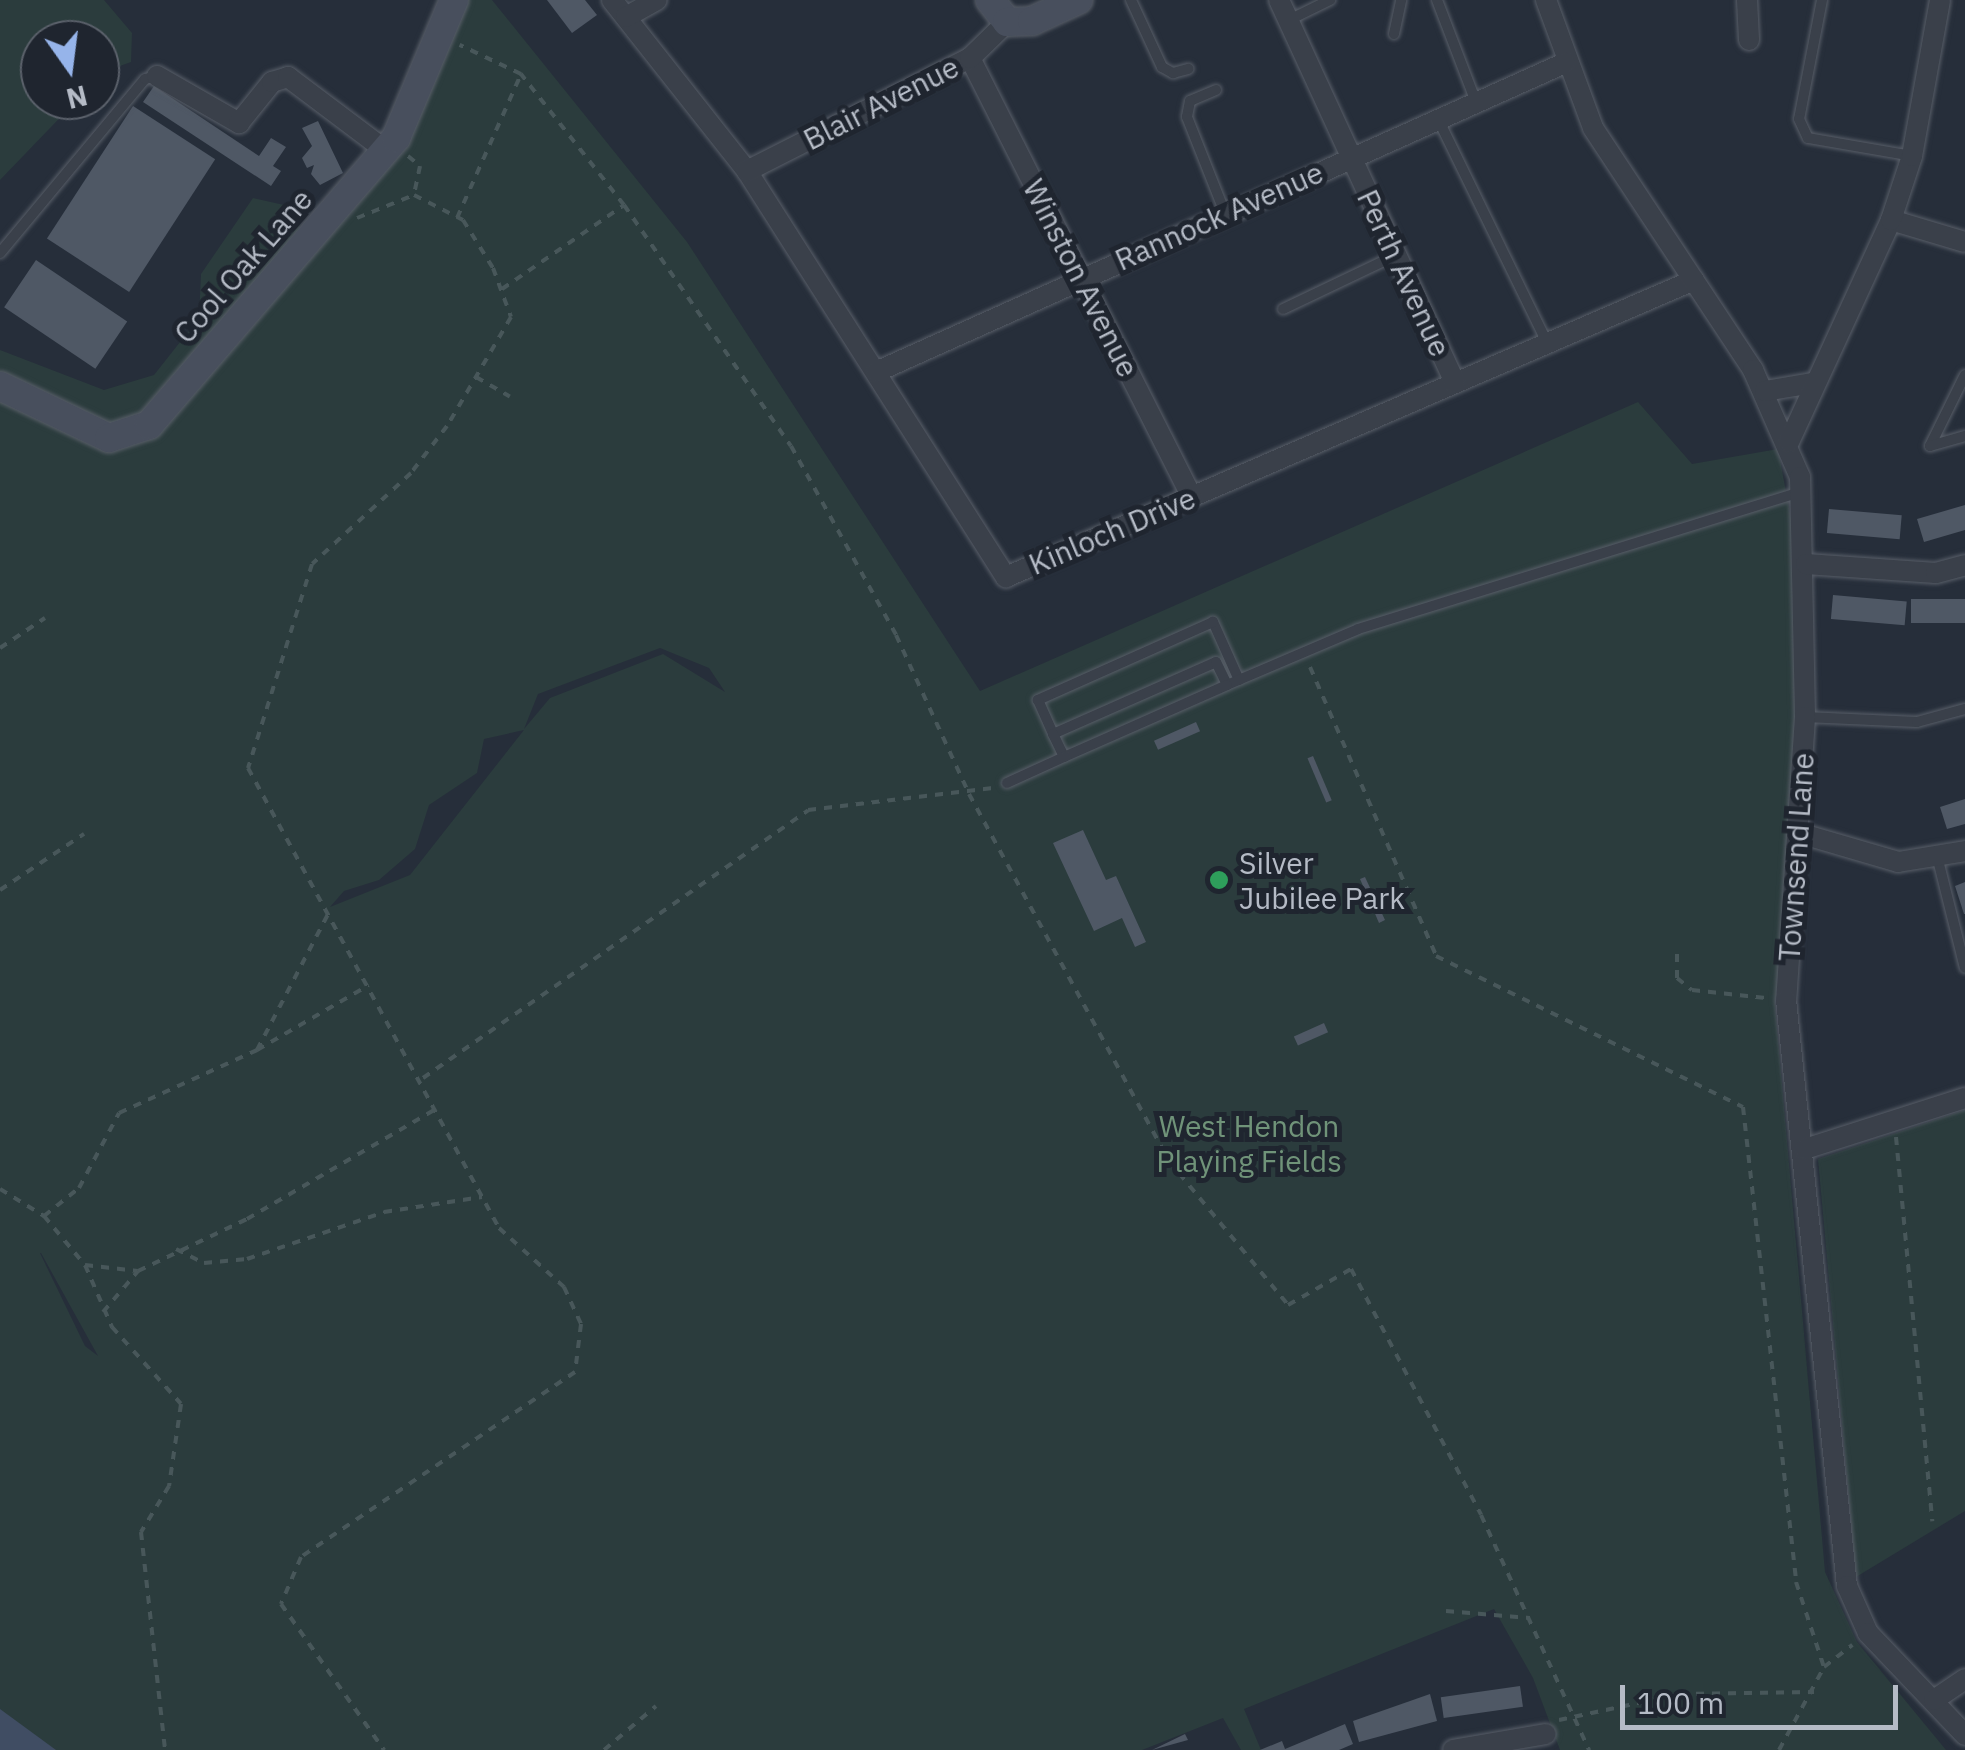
<!DOCTYPE html>
<style>
body{margin:0}
#map{position:relative;width:1965px;height:1750px;overflow:hidden;background:#262e3a;font-family:"IBM Plex Sans",sans-serif}
div>[style]{position:absolute}
[style*='--x']{left:calc(var(--x)*1px);top:calc(var(--y)*1px);width:calc(var(--w)*1px);rotate:calc(var(--a)*1deg)}
.green>*{inset:0;background:#2b3c3d}
.water>*{inset:0;background:#404d63}
.building>*{inset:0;background:#4f5865;transform-origin:0 0}
.path>*{height:4px;margin-top:-2px;transform-origin:0;background:repeating-linear-gradient(90deg,#48575a 0 8px,transparent 0 16px)}
.roads{filter:drop-shadow(0 0 2px #585e68) drop-shadow(0 0 2px #585e68)}
.lane>*{height:10px;margin:-5px;padding:0 5px;transform-origin:5px;border-radius:5px;background:#3a404a}
.street>*{height:20px;margin:-10px;padding:0 10px;transform-origin:10px;border-radius:10px;background:#3a404a}
.secondary>*{height:28px;margin:-14px;padding:0 14px;transform-origin:14px;border-radius:14px;background:#484f5d}
.dots>*{width:28px;height:28px;translate:-50% -50%;box-sizing:border-box;border:5px solid #1f252f;border-radius:50%}
span{translate:-50% -50%;white-space:nowrap;text-align:center;line-height:1.15;-webkit-text-stroke:10px #1f252f;paint-order:stroke}
.street-label{font-size:30px;color:#b5bbc6}
.poi-label{font-size:30px;color:#b5bbc6}
.left{translate:0 -50%;text-align:left}
.park-label{font-size:30px;color:#709379}
.north{position:absolute;left:20px;top:20px;width:100px;height:100px;box-sizing:border-box;background:#1f252f;border:2px solid #5b616b;border-radius:50%;rotate:166deg;font-size:28px;font-weight:700;line-height:40px;text-align:center;color:#b5bbc6}
.north::after{content:'';display:block;margin:auto;width:35px;height:45px;background:#96b4ea;clip-path:polygon(50% 0,100% 100%,50% 72%,0 100%)}
.scale{position:absolute;left:1620px;top:1685px;width:278px;height:45px;box-sizing:border-box;border:5px solid #b5bbc6;border-top:0;padding-left:12px;font-size:30px;line-height:35px;white-space:nowrap;color:#b5bbc6;-webkit-text-stroke:8px #1f252f;paint-order:stroke}
</style>
<div id="map">
<div class="green">
<div style="clip-path:polygon(0 0,104px 0,132px 33px,131px 62px,117px 67px,110px 61px,100px 73px,100px 40px,40px 40px,40px 100px,77px 100px,0 180px)"></div>
<div style="clip-path:polygon(evenodd,467px 0,492px 0,687px 242px,980px 691px,1638px 402px,1692px 464px,1778px 449px,1796px 546px,1795px 826px,1775px 1005px,1825px 1572px,1857px 1642px,1946px 1750px,1560px 1750px,1533px 1678px,1494px 1609px,1244px 1709px,1261px 1750px,1241px 1750px,1223px 1718px,1142px 1750px,55px 1750px,0 1710px,0 401px,113px 451px,145px 440px,433px 86px,467px 0,660px 648px,709px 668px,725px 692px,663px 654px,550px 698px,524px 729px,538px 694px,660px 648px,467px 0,524px 730px,410px 875px,330px 907px,344px 891px,379px 880px,415px 849px,429px 805px,477px 773px,484px 739px,524px 730px,467px 0,40px 1253px,41px 1253px,98px 1356px,85px 1346px,40px 1253px)"></div>
<div style="clip-path:polygon(253px 198px,284px 205px,300px 227px,147px 416px,116px 430px,0 381px,0 350px,104px 390px,154px 375px,199px 318px,201px 274px)"></div>
<div style="clip-path:polygon(1965px 1110px,1965px 1511px,1856px 1577px,1818px 1159px)"></div>
</div>
<div class="water">
<div style="clip-path:polygon(0 1709px,56px 1750px,0 1750px)"></div>
</div>
<div class="building">
<div style="clip-path:polygon(547px 0,585px 0,597px 15px,572px 33px)"></div>
<div style="clip-path:polygon(154px 86px,259px 156px,271px 138px,286px 147px,273px 166px,281px 171px,271px 186px,143px 102px)"></div>
<div style="left:133px;top:106px;width:98px;height:158px;rotate:33deg"></div>
<div style="clip-path:polygon(318px 121px,343px 173px,320px 185px,311px 174px,314px 165px,307px 168px,302px 158px,312px 146px,302px 128px)"></div>
<div style="left:36px;top:260px;width:110px;height:57px;rotate:34deg"></div>
<div style="clip-path:polygon(1965px 505px,1965px 530px,1924px 542px,1917px 519px)"></div>
<div style="left:1829px;top:509px;width:73px;height:24px;rotate:5deg"></div>
<div style="left:1833px;top:595px;width:74px;height:24px;rotate:5deg"></div>
<div style="left:1965px;top:599px;width:24px;height:54px;rotate:90deg"></div>
<div style="left:1196px;top:722px;width:10px;height:46px;rotate:66deg"></div>
<div style="left:1313px;top:756px;width:48px;height:6px;rotate:67deg"></div>
<div style="clip-path:polygon(1965px 799px,1965px 824px,1947px 829px,1940px 807px)"></div>
<div style="clip-path:polygon(1083px 830px,1106px 880px,1116px 876px,1146px 942px,1135px 947px,1122px 918px,1094px 931px,1053px 843px)"></div>
<div style="clip-path:polygon(1365px 877px,1385px 920px,1379px 923px,1360px 879px)"></div>
<div style="clip-path:polygon(1965px 882px,1965px 914px,1964px 914px,1955px 886px)"></div>
<div style="left:1324px;top:1023px;width:10px;height:33px;rotate:66deg"></div>
<div style="left:1520px;top:1686px;width:21px;height:80px;rotate:82deg"></div>
<div style="clip-path:polygon(1430px 1694px,1437px 1721px,1359px 1742px,1353px 1721px)"></div>
<div style="clip-path:polygon(1345px 1724px,1353px 1744px,1339px 1750px,1260px 1750px,1282px 1741px,1285px 1749px)"></div>
<div style="clip-path:polygon(1185px 1734px,1188px 1740px,1152px 1750px)"></div>
</div>
<div class="path">
<div style="--x:408;--y:156;--w:16;--a:40"></div>
<div style="--x:420;--y:166;--w:30;--a:102"></div>
<div style="--x:624;--y:205;--w:293;--a:55.3"></div>
<div style="--x:791;--y:446;--w:216;--a:60.9"></div>
<div style="--x:896;--y:635;--w:175;--a:65.3"></div>
<div style="--x:969;--y:794;--w:418;--a:61.4"></div>
<div style="--x:1169;--y:1161;--w:187;--a:50.4"></div>
<div style="--x:1288;--y:1305;--w:73;--a:-29.7"></div>
<div style="--x:1351;--y:1269;--w:278;--a:62.1"></div>
<div style="--x:1481;--y:1515;--w:259;--a:65.3"></div>
<div style="--x:357;--y:218;--w:61;--a:-22"></div>
<div style="--x:414;--y:195;--w:55;--a:27"></div>
<div style="--x:463;--y:220;--w:57;--a:58"></div>
<div style="--x:493;--y:268;--w:52;--a:69.8"></div>
<div style="--x:511;--y:317;--w:126;--a:120.4"></div>
<div style="--x:447;--y:426;--w:59;--a:127.5"></div>
<div style="--x:411;--y:473;--w:134;--a:137.4"></div>
<div style="--x:312;--y:564;--w:214;--a:107.4"></div>
<div style="--x:248;--y:768;--w:524;--a:61.38"></div>
<div style="--x:499;--y:1228;--w:88;--a:42.2"></div>
<div style="--x:564;--y:1287;--w:41;--a:65.3"></div>
<div style="--x:581;--y:1324;--w:48;--a:97.1"></div>
<div style="--x:575;--y:1372;--w:331;--a:146"></div>
<div style="--x:301;--y:1557;--w:51;--a:113.1"></div>
<div style="--x:281;--y:1604;--w:179;--a:54.8"></div>
<div style="--x:457;--y:218;--w:158;--a:-66"></div>
<div style="--x:521;--y:74;--w:68;--a:-154.6"></div>
<div style="--x:502;--y:289;--w:148;--a:-34.5"></div>
<div style="--x:624;--y:205;--w:167;--a:-128.2"></div>
<div style="--x:476;--y:377;--w:39;--a:30"></div>
<div style="--x:0;--y:648;--w:54;--a:-33.7"></div>
<div style="--x:1310;--y:667;--w:315;--a:66.4"></div>
<div style="--x:1436;--y:956;--w:342;--a:26.2"></div>
<div style="--x:1743;--y:1107;--w:478;--a:83.6"></div>
<div style="--x:1796;--y:1582;--w:89;--a:71.8"></div>
<div style="--x:0;--y:890;--w:101;--a:-33.7"></div>
<div style="--x:1677;--y:954;--w:24;--a:90"></div>
<div style="--x:1677;--y:978;--w:19;--a:39"></div>
<div style="--x:1692;--y:990;--w:74;--a:6.2"></div>
<div style="--x:257;--y:1050;--w:156;--a:-62.4"></div>
<div style="--x:423;--y:1078;--w:469;--a:-34.8"></div>
<div style="--x:808;--y:810;--w:186;--a:-6.8"></div>
<div style="--x:1896;--y:1137;--w:386;--a:84.6"></div>
<div style="--x:0;--y:1189;--w:52;--a:31.5"></div>
<div style="--x:44;--y:1216;--w:64;--a:50.1"></div>
<div style="--x:85;--y:1265;--w:68;--a:66.5"></div>
<div style="--x:112;--y:1327;--w:103;--a:48.1"></div>
<div style="--x:181;--y:1404;--w:83;--a:98.3"></div>
<div style="--x:169;--y:1486;--w:54;--a:121.3"></div>
<div style="--x:141;--y:1532;--w:219;--a:83.7"></div>
<div style="--x:44;--y:1216;--w:45;--a:-38.7"></div>
<div style="--x:79;--y:1188;--w:85;--a:-61.9"></div>
<div style="--x:119;--y:1113;--w:152;--a:-24.5"></div>
<div style="--x:257;--y:1050;--w:129;--a:-30.1"></div>
<div style="--x:176;--y:1249;--w:31;--a:27"></div>
<div style="--x:204;--y:1263;--w:43;--a:-5.3"></div>
<div style="--x:247;--y:1259;--w:145;--a:-18.9"></div>
<div style="--x:384;--y:1212;--w:99;--a:-8.7"></div>
<div style="--x:85;--y:1265;--w:53;--a:6.5"></div>
<div style="--x:138;--y:1271;--w:121;--a:-25.5"></div>
<div style="--x:247;--y:1219;--w:219;--a:-30.2"></div>
<div style="--x:103;--y:1312;--w:54;--a:-49.5"></div>
<div style="--x:1446;--y:1611;--w:84;--a:4.8"></div>
<div style="--x:1559;--y:1720;--w:124;--a:-12.1"></div>
<div style="--x:1680;--y:1694;--w:134;--a:-0.9"></div>
<div style="--x:604;--y:1750;--w:68;--a:-40.2"></div>
<div style="--x:1779;--y:1750;--w:94;--a:-61.5"></div>
<div style="--x:1824;--y:1667;--w:36;--a:-38"></div>
</div>
<div class="roads">
<div class="lane">
<div style="--x:1131;--y:0;--w:74;--a:65.2"></div>
<div style="--x:1162;--y:67;--w:13;--a:29"></div>
<div style="--x:1173;--y:73;--w:16;--a:-15"></div>
<div style="--x:1437;--y:0;--w:109;--a:69.1"></div>
<div style="--x:1822;--y:0;--w:121;--a:100.9"></div>
<div style="--x:1799;--y:119;--w:21;--a:65"></div>
<div style="--x:1808;--y:138;--w:106;--a:9.8"></div>
<div style="--x:1289;--y:20;--w:46;--a:-26"></div>
<div style="--x:1394;--y:34;--w:35;--a:-78"></div>
<div style="--x:1216;--y:90;--w:28;--a:157"></div>
<div style="--x:1190;--y:101;--w:16;--a:101"></div>
<div style="--x:1187;--y:117;--w:103;--a:68.4"></div>
<div style="--x:1439;--y:121;--w:246;--a:64"></div>
<div style="--x:0;--y:253;--w:226;--a:-50.2"></div>
<div style="--x:145;--y:79;--w:12;--a:-14"></div>
<div style="--x:1283;--y:309;--w:123;--a:-25.5"></div>
<div style="--x:1930;--y:446;--w:79;--a:-63.8"></div>
<div style="--x:1930;--y:446;--w:36;--a:-16"></div>
<div style="--x:1239;--y:680;--w:64;--a:-114.1"></div>
<div style="--x:1213;--y:622;--w:192;--a:156"></div>
<div style="--x:1038;--y:700;--w:37;--a:66"></div>
<div style="--x:1053;--y:734;--w:178;--a:-23.8"></div>
<div style="--x:1216;--y:662;--w:25;--a:64"></div>
<div style="--x:1227;--y:685;--w:142;--a:-23.1"></div>
<div style="--x:1358;--y:629;--w:464;--a:-17.2"></div>
<div style="--x:1805;--y:717;--w:112;--a:2.6"></div>
<div style="--x:1917;--y:722;--w:50;--a:-15.2"></div>
<div style="--x:1053;--y:734;--w:25;--a:64"></div>
<div style="--x:1064;--y:757;--w:178;--a:-23.8"></div>
<div style="--x:1007;--y:783;--w:63;--a:-24.5"></div>
<div style="--x:1938;--y:860;--w:111;--a:76"></div>
</div>
<div class="street">
<div style="--x:612;--y:0;--w:218;--a:51.7"></div>
<div style="--x:747;--y:171;--w:482;--a:57.5"></div>
<div style="--x:1006;--y:577;--w:749;--a:-23.35"></div>
<div style="--x:1279;--y:0;--w:421;--a:65.3"></div>
<div style="--x:1546;--y:0;--w:136;--a:69.8"></div>
<div style="--x:1593;--y:128;--w:290;--a:56.5"></div>
<div style="--x:1753;--y:370;--w:117;--a:66.3"></div>
<div style="--x:1800;--y:477;--w:240;--a:88.8"></div>
<div style="--x:1805;--y:717;--w:284;--a:93.8"></div>
<div style="--x:1786;--y:1000;--w:589;--a:84.06"></div>
<div style="--x:1847;--y:1586;--w:51;--a:65.9"></div>
<div style="--x:1868;--y:1633;--w:141;--a:46.4"></div>
<div style="--x:1747;--y:0;--w:40;--a:87.1"></div>
<div style="--x:626;--y:17;--w:35;--a:-29"></div>
<div style="--x:970;--y:58;--w:492;--a:63.2"></div>
<div style="--x:157;--y:76;--w:95;--a:29.8"></div>
<div style="--x:239;--y:123;--w:53;--a:-51.2"></div>
<div style="--x:272;--y:82;--w:17;--a:-17"></div>
<div style="--x:288;--y:77;--w:121;--a:37"></div>
<div style="--x:747;--y:171;--w:250;--a:-26.9"></div>
<div style="--x:970;--y:58;--w:52;--a:-44.2"></div>
<div style="--x:1891;--y:220;--w:77;--a:16.6"></div>
<div style="--x:876;--y:372;--w:755;--a:-24.16"></div>
<div style="--x:1765;--y:391;--w:49;--a:-9.5"></div>
<div style="--x:1789;--y:442;--w:244;--a:-65.3"></div>
<div style="--x:1891;--y:220;--w:67;--a:-71.8"></div>
<div style="--x:1912;--y:156;--w:158;--a:-79.8"></div>
<div style="--x:1806;--y:564;--w:130;--a:4"></div>
<div style="--x:1936;--y:573;--w:30;--a:-15"></div>
<div style="--x:1799;--y:833;--w:103;--a:16.3"></div>
<div style="--x:1898;--y:862;--w:68;--a:-9.3"></div>
<div style="--x:1805;--y:1149;--w:168;--a:-17.7"></div>
<div style="--x:1934;--y:1700;--w:37;--a:-34"></div>
<div style="--x:1453;--y:1750;--w:94;--a:-9.8"></div>
</div>
<div class="secondary">
<div style="--x:990;--y:0;--w:28;--a:52"></div>
<div style="--x:1007;--y:22;--w:25;--a:-2"></div>
<div style="--x:1032;--y:21;--w:51;--a:-24.5"></div>
<div style="--x:0;--y:386;--w:121;--a:25.5"></div>
<div style="--x:109;--y:438;--w:42;--a:-18"></div>
<div style="--x:149;--y:425;--w:379;--a:-49.3"></div>
<div style="--x:396;--y:138;--w:150;--a:-67.2"></div>
</div>
</div>
<div class="dots">
<div style="left:1219px;top:880px;background:#2e9e5b"></div>
</div>
<div class="street-label">
<span style="left:881px;top:103px;rotate:-27deg">Blair Avenue</span>
<span style="left:1219px;top:216px;rotate:-24deg">Rannock Avenue</span>
<span style="left:243px;top:266px;rotate:-49deg">Cool Oak Lane</span>
<span style="left:1404px;top:273px;rotate:65deg">Perth Avenue</span>
<span style="left:1081px;top:278px;rotate:63deg">Winston Avenue</span>
<span style="left:1112px;top:531px;rotate:-23deg">Kinloch Drive</span>
<span style="left:1796px;top:857px;rotate:-86deg">Townsend Lane</span>
</div>
<div class="poi-label">
<span class="left" style="left:1239px;top:880px">Silver<br>Jubilee Park</span>
</div>
<div class="park-label">
<span style="left:1249px;top:1143px">West Hendon<br>Playing Fields</span>
</div>
<div class="north">N</div>
<div class="scale">100 m</div>
</div>
